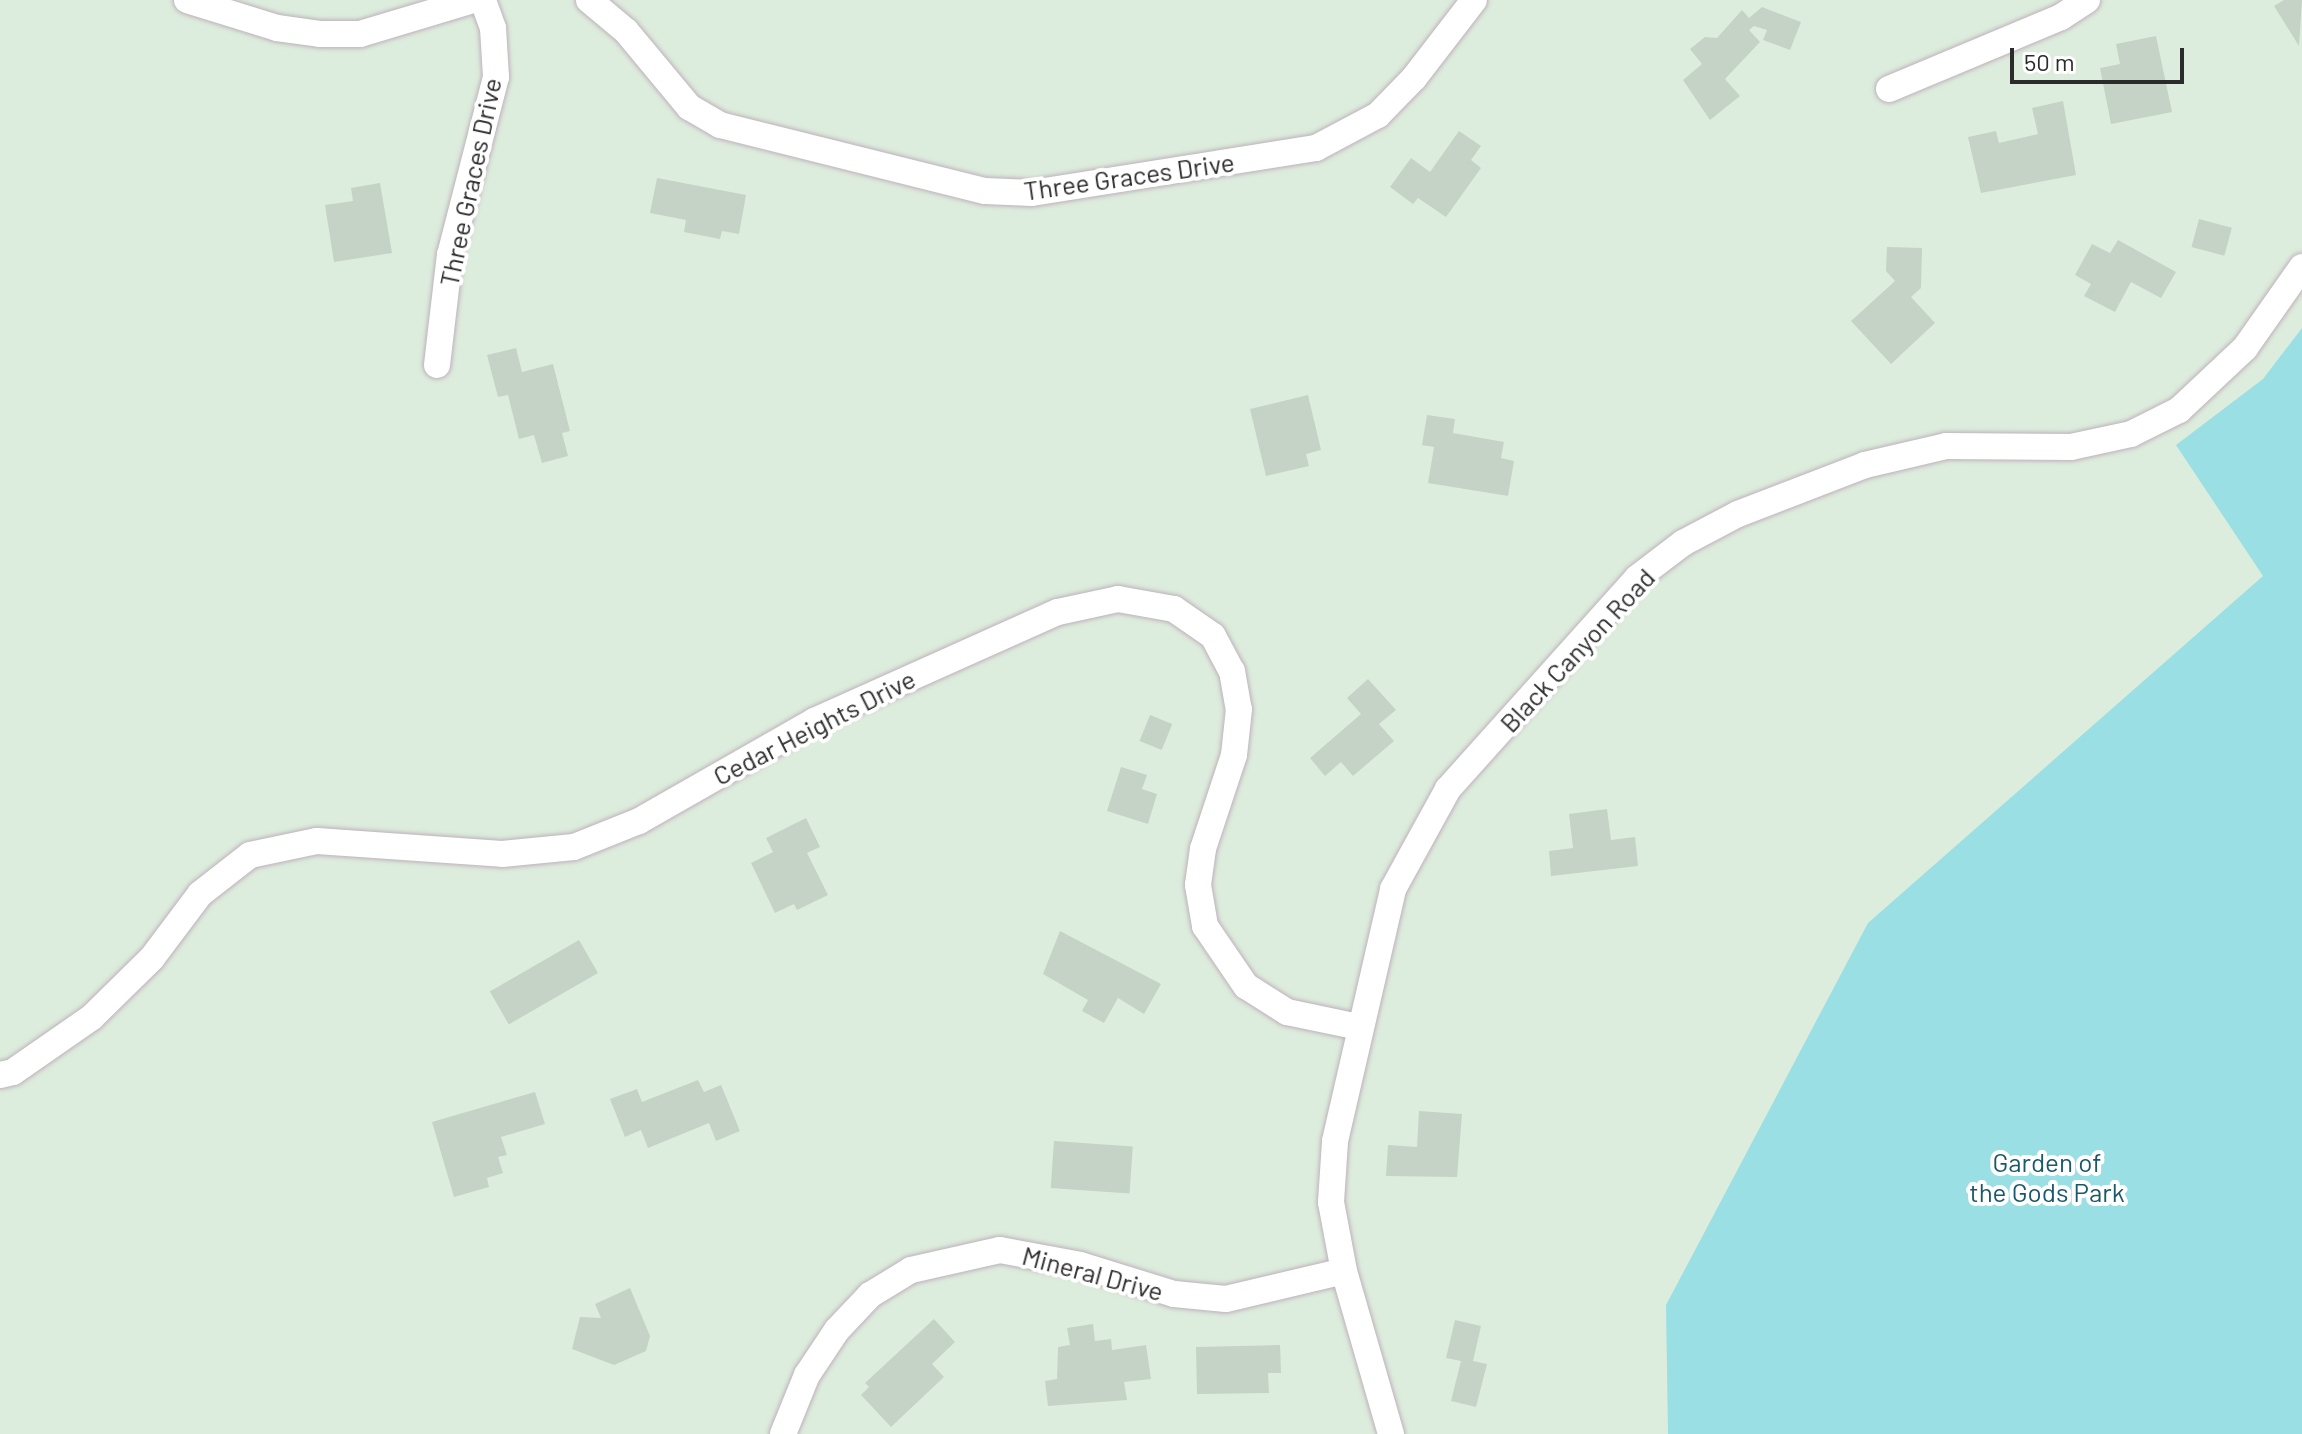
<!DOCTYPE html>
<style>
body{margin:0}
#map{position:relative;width:2302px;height:1434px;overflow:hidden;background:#ddeddd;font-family:Barlow,sans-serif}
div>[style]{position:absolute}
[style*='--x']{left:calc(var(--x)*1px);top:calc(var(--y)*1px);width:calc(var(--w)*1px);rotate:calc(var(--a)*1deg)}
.green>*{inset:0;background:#99dfe4}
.building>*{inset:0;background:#c5d2c6;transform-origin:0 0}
.roads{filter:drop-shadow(0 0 2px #bfb1bc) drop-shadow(0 0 2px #bfb1bc)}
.minor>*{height:26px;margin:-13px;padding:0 13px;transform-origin:13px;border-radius:13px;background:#fff}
span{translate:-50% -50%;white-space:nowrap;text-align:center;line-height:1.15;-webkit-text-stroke:8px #fff;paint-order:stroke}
.street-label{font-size:26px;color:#2b2b2b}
.park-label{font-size:26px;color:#1a5969}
.scale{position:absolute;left:2010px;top:48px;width:174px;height:36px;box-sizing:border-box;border:4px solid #2b2b2b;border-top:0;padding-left:10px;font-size:24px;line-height:28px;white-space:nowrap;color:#2b2b2b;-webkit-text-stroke:6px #fff;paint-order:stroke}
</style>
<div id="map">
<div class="green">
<div style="clip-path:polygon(2302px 328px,2302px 1434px,1668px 1434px,1666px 1305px,1868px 923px,2263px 576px,2176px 445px,2263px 379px)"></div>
</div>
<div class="building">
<div style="clip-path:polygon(2284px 0,2302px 0,2299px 46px,2274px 6px)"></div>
<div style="clip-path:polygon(1762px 7px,1801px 22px,1790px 50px,1763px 40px,1767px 30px,1754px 26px,1749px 30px,1760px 42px,1725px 79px,1740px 96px,1710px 120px,1683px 80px,1702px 64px,1690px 49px,1705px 37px,1717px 38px,1742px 10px,1749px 18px)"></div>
<div style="clip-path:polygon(2156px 36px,2172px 112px,2111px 124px,2100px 68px,2120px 64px,2116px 44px)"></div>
<div style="clip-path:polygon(2063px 101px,2076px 175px,1981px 193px,1968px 137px,1996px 131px,1999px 143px,2038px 134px,2032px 108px)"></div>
<div style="clip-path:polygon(1459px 131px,1481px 146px,1471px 160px,1481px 168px,1446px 217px,1418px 198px,1413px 204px,1390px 187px,1411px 158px,1430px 172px)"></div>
<div style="clip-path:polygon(657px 178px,746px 195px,739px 234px,722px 231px,720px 239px,684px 232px,686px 220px,650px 213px)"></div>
<div style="clip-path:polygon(380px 183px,392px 253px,334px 262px,325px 205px,353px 201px,351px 188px)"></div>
<div style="left:2199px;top:219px;width:34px;height:29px;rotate:15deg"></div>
<div style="clip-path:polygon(2118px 240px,2176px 272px,2161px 298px,2131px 282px,2115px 312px,2084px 296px,2091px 284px,2075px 275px,2092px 244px,2110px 253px)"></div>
<div style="clip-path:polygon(1887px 247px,1922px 248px,1921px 288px,1911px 297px,1935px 323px,1891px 364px,1851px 321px,1895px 281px,1886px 271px)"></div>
<div style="clip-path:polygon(516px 348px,522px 372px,553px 364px,570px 431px,562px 433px,568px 456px,542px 463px,534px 435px,519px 439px,508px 395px,498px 397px,487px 355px)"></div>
<div style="clip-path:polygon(1308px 395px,1321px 450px,1306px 454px,1309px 466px,1266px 476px,1250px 409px)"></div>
<div style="clip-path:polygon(1427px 415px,1455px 419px,1453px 433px,1504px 442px,1501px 458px,1514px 461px,1508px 496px,1428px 483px,1434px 447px,1422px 445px)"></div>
<div style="clip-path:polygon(1368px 679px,1396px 710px,1379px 724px,1394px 741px,1353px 776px,1341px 762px,1325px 776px,1310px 758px,1361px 714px,1347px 698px)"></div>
<div style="left:1150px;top:715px;width:24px;height:28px;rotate:22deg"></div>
<div style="clip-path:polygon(1121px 767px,1147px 775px,1142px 789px,1157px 794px,1148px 824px,1107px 811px)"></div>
<div style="clip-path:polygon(1607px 809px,1611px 840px,1635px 837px,1638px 866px,1551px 876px,1549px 851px,1573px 848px,1569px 814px)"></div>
<div style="clip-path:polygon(806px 818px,820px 847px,807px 853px,828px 895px,797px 910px,794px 904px,775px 913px,751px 863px,773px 852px,766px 838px)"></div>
<div style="clip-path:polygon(1060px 931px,1161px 984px,1144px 1014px,1118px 998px,1104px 1023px,1082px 1011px,1088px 1000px,1043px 974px)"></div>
<div style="left:579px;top:940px;width:38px;height:103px;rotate:60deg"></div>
<div style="clip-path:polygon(698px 1080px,704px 1092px,721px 1085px,740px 1131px,716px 1141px,709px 1123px,648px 1148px,641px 1130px,625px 1137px,610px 1099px,637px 1089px,642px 1102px)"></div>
<div style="clip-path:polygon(535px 1092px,545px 1124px,501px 1137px,507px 1155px,498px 1157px,503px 1173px,487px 1178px,489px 1187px,454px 1197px,432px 1122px)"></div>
<div style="clip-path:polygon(1419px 1111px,1462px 1114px,1457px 1177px,1386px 1176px,1388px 1145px,1417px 1147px)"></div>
<div style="left:1054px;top:1141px;width:79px;height:47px;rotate:4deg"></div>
<div style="clip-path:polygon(630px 1288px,650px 1336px,646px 1351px,614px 1365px,572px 1349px,580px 1317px,601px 1318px,595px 1304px)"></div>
<div style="clip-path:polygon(934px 1319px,955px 1342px,932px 1364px,944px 1377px,891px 1427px,861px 1395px,869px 1387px,865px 1383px)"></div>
<div style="clip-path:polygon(1455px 1320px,1481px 1326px,1473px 1361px,1487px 1364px,1476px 1407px,1451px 1401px,1461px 1361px,1446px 1358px)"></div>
<div style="clip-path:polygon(1093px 1324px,1095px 1341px,1111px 1339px,1112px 1350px,1146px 1345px,1151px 1379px,1124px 1382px,1127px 1400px,1048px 1406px,1045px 1381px,1057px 1379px,1058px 1347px,1070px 1345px,1067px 1328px)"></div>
<div style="clip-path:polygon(1280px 1345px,1281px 1373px,1268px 1373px,1269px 1393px,1197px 1394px,1196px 1347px)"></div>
</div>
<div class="roads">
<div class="minor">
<div style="--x:187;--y:0;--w:94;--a:17.3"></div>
<div style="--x:277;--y:28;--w:43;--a:7.9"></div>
<div style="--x:320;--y:34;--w:40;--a:0"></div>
<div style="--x:360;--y:34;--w:118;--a:-16.7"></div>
<div style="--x:589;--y:0;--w:48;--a:40"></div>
<div style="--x:626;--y:31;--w:99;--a:50.3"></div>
<div style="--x:689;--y:107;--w:36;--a:30"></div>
<div style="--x:720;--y:125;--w:273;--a:14"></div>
<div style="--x:985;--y:191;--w:47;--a:2.4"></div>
<div style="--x:1032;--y:193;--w:288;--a:-9"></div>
<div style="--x:1316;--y:148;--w:70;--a:-28"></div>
<div style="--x:1378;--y:115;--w:52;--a:-45.8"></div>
<div style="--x:1414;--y:78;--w:98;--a:-52.4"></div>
<div style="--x:1889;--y:89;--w:186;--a:-22.7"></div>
<div style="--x:2061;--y:17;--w:31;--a:-33"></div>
<div style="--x:437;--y:365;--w:111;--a:-83.3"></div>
<div style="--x:450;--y:255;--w:184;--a:-75.5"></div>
<div style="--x:496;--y:77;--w:49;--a:-93.5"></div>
<div style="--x:493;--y:28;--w:30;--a:-110"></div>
<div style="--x:0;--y:1075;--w:13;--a:-13"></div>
<div style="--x:13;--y:1072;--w:96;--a:-34.8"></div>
<div style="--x:92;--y:1017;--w:84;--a:-44.5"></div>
<div style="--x:152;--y:958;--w:80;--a:-53.1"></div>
<div style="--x:200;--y:894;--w:63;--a:-38"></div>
<div style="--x:250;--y:855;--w:68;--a:-11.8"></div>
<div style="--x:317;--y:841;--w:185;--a:4"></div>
<div style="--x:502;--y:854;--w:72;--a:-5.6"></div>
<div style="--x:574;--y:847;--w:70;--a:-21.8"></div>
<div style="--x:639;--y:821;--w:202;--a:-29.7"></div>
<div style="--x:814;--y:721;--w:267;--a:-24.1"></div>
<div style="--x:1058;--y:612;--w:61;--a:-12.2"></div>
<div style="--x:1118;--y:599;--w:57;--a:10.1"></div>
<div style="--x:1174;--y:609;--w:47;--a:34.7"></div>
<div style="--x:1213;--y:636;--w:40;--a:62"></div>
<div style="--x:1232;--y:671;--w:39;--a:80"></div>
<div style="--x:1239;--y:709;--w:46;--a:96.2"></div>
<div style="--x:1234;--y:755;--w:99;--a:108.3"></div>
<div style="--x:1203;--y:849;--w:36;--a:98"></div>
<div style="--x:1198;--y:885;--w:42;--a:80.3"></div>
<div style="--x:1205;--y:926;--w:73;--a:55.7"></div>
<div style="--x:1246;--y:986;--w:49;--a:32.4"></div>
<div style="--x:1287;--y:1012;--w:74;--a:11.8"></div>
<div style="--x:783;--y:1434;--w:64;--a:-67.9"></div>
<div style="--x:807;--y:1375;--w:54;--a:-56.3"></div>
<div style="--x:837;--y:1330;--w:48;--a:-46.7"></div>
<div style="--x:870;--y:1295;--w:48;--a:-31.4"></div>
<div style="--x:911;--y:1270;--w:91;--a:-12.7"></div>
<div style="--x:1000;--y:1250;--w:81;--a:10.6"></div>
<div style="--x:1080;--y:1265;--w:98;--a:17.1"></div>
<div style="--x:1174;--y:1294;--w:52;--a:5.5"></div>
<div style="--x:1226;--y:1299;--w:121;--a:-13.3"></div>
<div style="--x:1391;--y:1434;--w:170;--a:-106.1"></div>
<div style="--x:1344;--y:1271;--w:70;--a:-100.7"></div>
<div style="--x:1331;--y:1202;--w:61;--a:-86.2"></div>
<div style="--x:1335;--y:1141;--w:259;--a:-77"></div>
<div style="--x:1393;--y:889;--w:114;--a:-61.2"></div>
<div style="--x:1448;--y:789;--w:283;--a:-48.1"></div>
<div style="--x:1637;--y:578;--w:58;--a:-37.3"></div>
<div style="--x:1683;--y:543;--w:62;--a:-27.8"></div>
<div style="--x:1738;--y:514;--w:136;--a:-21.1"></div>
<div style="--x:1865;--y:465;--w:83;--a:-13.2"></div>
<div style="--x:1946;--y:446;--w:125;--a:0.5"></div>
<div style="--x:2071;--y:447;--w:61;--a:-12.2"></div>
<div style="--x:2131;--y:434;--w:54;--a:-26.6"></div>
<div style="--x:2179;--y:410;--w:91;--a:-43.2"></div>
<div style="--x:2245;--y:348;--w:99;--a:-54.9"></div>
</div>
</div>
<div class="street-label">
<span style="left:1129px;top:176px;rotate:-8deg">Three Graces Drive</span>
<span style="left:470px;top:182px;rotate:-78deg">Three Graces Drive</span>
<span style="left:1577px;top:650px;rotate:-47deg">Black Canyon Road</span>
<span style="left:814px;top:727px;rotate:-27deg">Cedar Heights Drive</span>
<span style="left:1093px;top:1273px;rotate:15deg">Mineral Drive</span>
</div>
<div class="park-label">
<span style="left:2047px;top:1177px">Garden of<br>the Gods Park</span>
</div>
<div class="scale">50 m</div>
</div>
